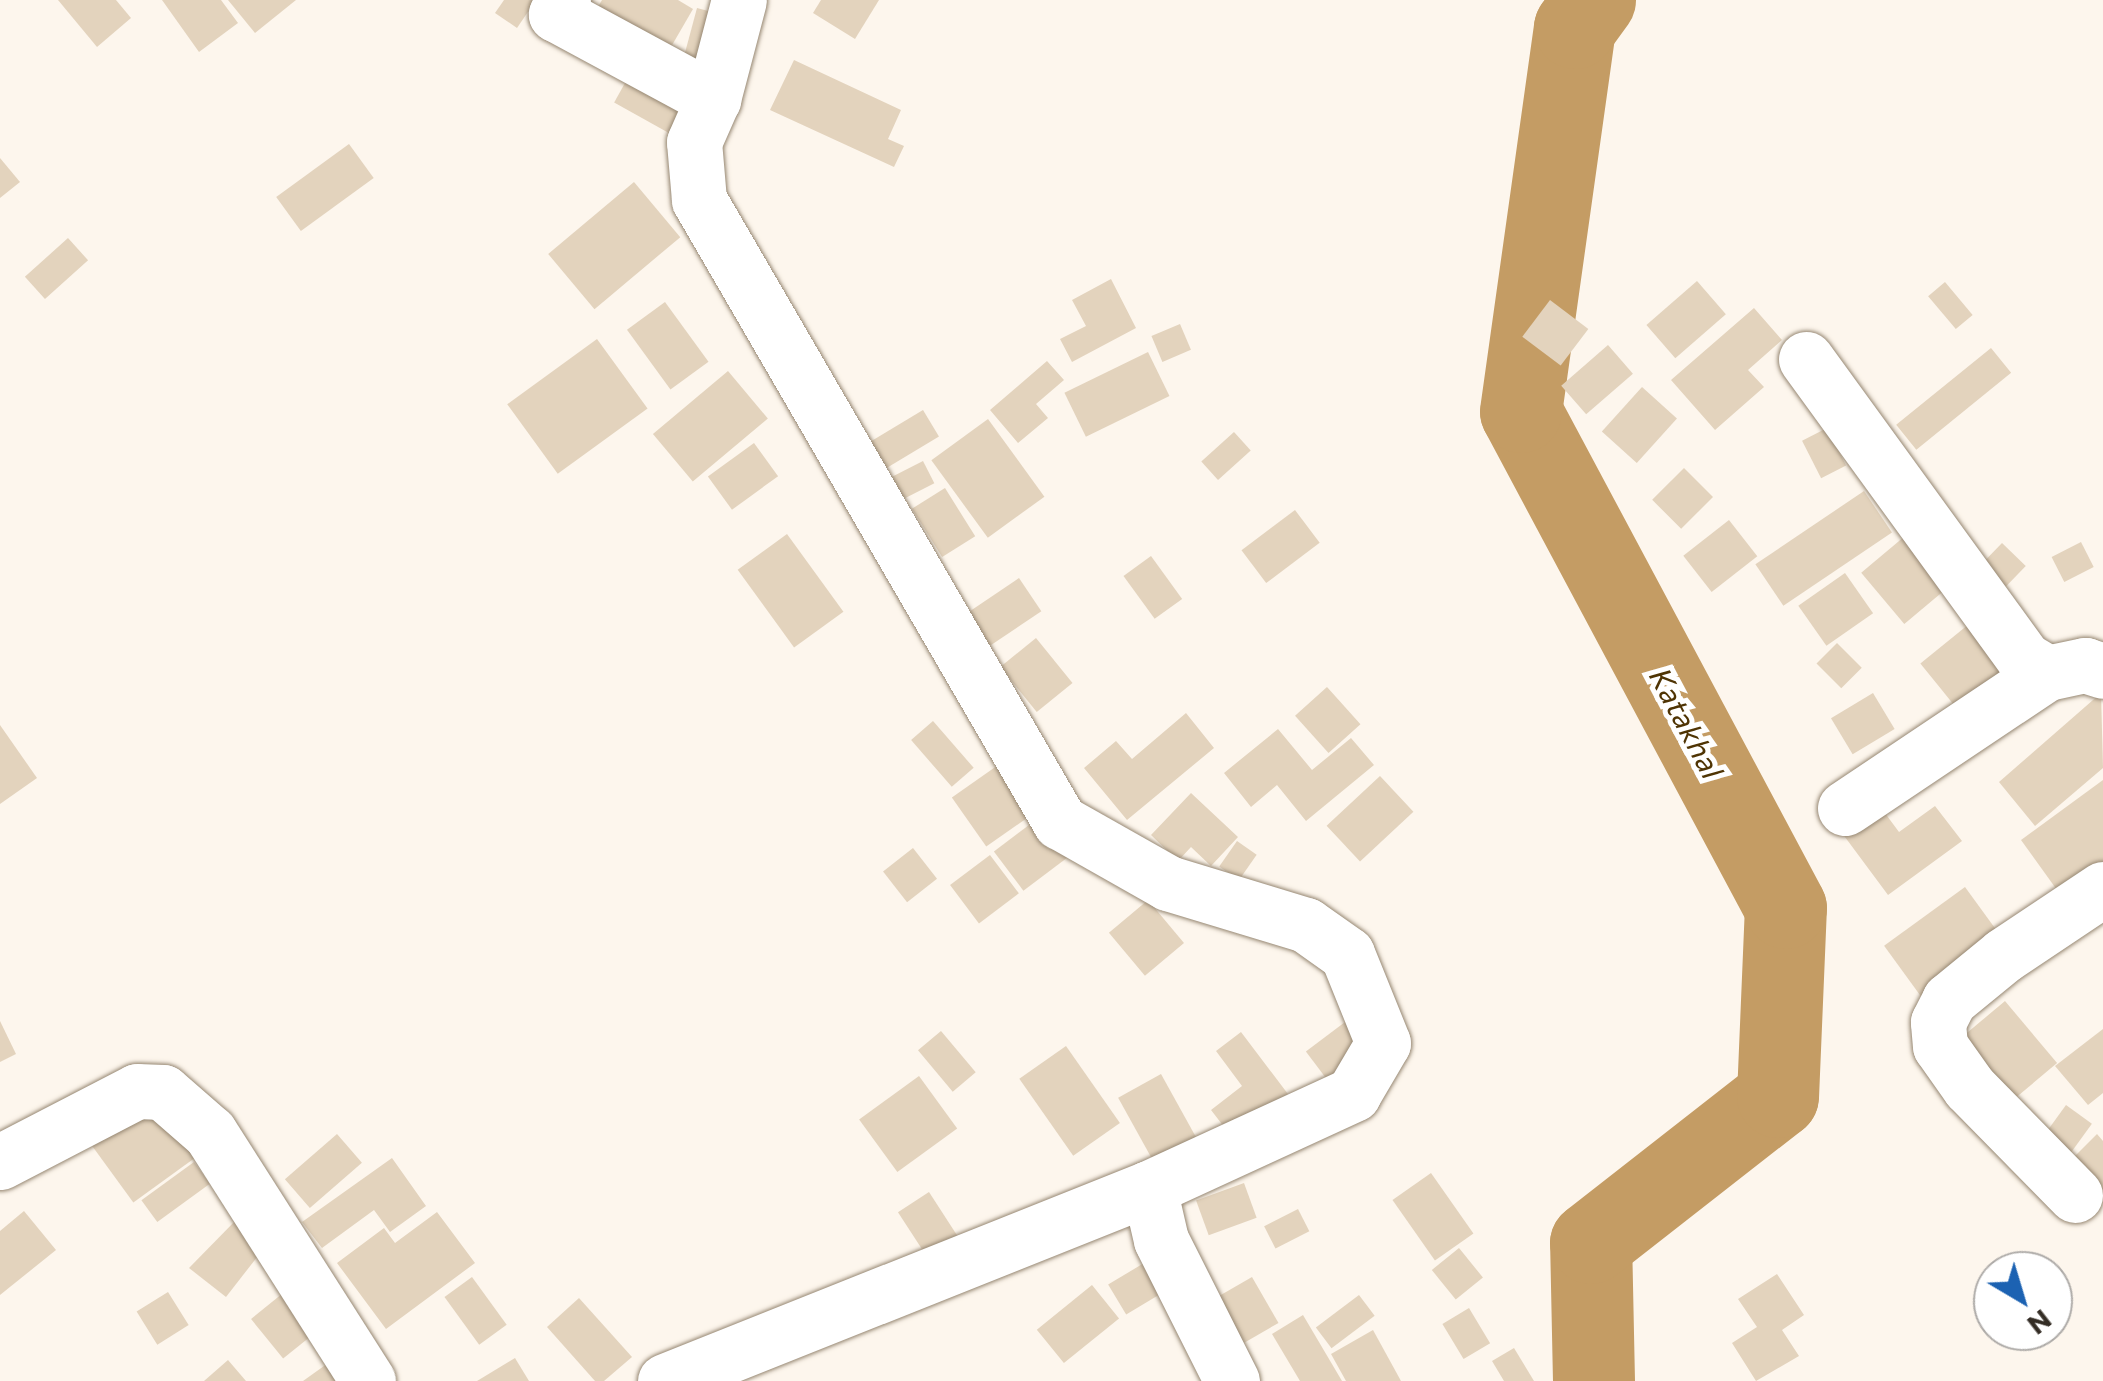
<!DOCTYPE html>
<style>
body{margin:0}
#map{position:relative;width:2103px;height:1381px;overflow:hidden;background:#fdf6ed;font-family:Commissioner,sans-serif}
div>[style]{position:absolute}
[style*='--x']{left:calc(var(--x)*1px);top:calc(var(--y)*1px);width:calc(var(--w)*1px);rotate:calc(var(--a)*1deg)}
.river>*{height:82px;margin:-41px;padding:0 41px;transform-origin:41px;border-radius:41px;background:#c49c64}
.building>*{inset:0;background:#e3d3bd;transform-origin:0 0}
.roads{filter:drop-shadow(0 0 2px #968772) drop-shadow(0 0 2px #968772)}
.minor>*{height:55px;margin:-27.5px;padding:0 27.5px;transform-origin:27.5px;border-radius:27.5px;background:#fff}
span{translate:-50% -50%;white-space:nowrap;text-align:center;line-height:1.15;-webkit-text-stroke:10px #fff;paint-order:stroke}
.water-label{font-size:30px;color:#4f3404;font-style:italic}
.north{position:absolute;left:1973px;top:1251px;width:100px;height:100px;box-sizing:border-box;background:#fff;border:2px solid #aeaba8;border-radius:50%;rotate:142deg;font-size:28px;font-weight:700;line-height:40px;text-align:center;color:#342d25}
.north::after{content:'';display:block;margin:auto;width:35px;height:45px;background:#1c62b2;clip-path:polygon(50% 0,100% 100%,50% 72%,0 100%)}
</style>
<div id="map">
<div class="river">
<div style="--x:1594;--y:1381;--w:138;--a:-91.2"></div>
<div style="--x:1591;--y:1243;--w:237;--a:-38"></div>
<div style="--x:1778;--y:1097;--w:189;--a:-87.6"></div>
<div style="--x:1786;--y:908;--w:562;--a:-118.11"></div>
<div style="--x:1521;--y:412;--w:388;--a:-82"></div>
<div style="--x:1575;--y:28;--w:34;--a:-54"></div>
</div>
<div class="building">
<div style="clip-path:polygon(58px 0,116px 0,131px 18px,97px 47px)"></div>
<div style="clip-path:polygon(162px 0,221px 0,238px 23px,199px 52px)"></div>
<div style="clip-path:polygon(228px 0,296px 0,255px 33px)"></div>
<div style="clip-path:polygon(504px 0,536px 0,517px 28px,495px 13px)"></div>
<div style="clip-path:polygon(602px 0,678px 0,693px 9px,664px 59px,592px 17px)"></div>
<div style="clip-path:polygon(821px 0,879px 0,855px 39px,813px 13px)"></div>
<div style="left:697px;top:8px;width:41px;height:57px;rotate:15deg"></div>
<div style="clip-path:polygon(794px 60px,901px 110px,888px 139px,904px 146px,894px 167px,770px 110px)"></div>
<div style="left:635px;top:65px;width:81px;height:43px;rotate:29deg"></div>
<div style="left:349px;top:144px;width:42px;height:90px;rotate:54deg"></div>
<div style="clip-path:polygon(0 158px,20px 182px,0 198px)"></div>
<div style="left:634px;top:182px;width:72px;height:112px;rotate:50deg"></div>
<div style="left:68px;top:238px;width:30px;height:58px;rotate:48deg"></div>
<div style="clip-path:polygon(1111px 279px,1136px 328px,1072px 362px,1060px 339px,1086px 326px,1072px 300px)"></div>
<div style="left:1697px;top:281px;width:44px;height:67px;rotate:49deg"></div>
<div style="left:1945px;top:282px;width:43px;height:22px;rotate:50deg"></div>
<div style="left:1550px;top:300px;width:48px;height:46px;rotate:37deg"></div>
<div style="left:665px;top:302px;width:74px;height:47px;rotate:54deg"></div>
<div style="clip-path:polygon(1754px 308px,1782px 340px,1748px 370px,1764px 387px,1715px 430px,1671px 380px)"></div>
<div style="left:1180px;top:324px;width:28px;height:31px;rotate:67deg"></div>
<div style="left:597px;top:339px;width:86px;height:111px;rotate:54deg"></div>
<div style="left:1608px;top:345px;width:38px;height:62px;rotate:49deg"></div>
<div style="left:1991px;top:348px;width:32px;height:122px;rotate:51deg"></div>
<div style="left:1148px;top:352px;width:49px;height:93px;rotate:64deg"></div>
<div style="clip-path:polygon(1047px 361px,1064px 380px,1036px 404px,1048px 418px,1018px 443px,990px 410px)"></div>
<div style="left:728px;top:371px;width:62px;height:98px;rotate:50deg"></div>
<div style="left:1642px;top:387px;width:47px;height:60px;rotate:42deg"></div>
<div style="left:923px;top:410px;width:31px;height:64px;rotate:59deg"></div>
<div style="left:988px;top:419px;width:96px;height:70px;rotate:54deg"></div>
<div style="left:1827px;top:428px;width:42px;height:28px;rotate:63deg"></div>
<div style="left:1234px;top:432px;width:25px;height:44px;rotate:48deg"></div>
<div style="left:754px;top:443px;width:41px;height:57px;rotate:54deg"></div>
<div style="left:923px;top:461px;width:25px;height:49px;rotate:63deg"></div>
<div style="left:1684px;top:468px;width:41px;height:45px;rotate:45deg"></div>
<div style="left:945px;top:488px;width:57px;height:39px;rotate:58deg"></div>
<div style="left:1864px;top:491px;width:50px;height:131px;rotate:56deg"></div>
<div style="left:1295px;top:510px;width:41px;height:67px;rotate:53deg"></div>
<div style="left:1729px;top:520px;width:46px;height:58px;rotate:52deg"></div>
<div style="left:1911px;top:531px;width:67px;height:65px;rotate:50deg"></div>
<div style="left:787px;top:534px;width:96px;height:61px;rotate:54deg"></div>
<div style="left:2081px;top:542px;width:28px;height:33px;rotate:63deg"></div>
<div style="left:2002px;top:543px;width:33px;height:56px;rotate:44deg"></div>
<div style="left:1151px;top:556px;width:53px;height:34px;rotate:54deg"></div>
<div style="left:1845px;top:573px;width:49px;height:57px;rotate:55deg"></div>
<div style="left:1019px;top:578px;width:40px;height:66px;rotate:56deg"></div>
<div style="left:1974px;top:620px;width:57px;height:69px;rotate:51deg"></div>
<div style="left:1036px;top:638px;width:58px;height:46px;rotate:51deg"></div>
<div style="left:1837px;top:643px;width:35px;height:29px;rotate:45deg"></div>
<div style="left:1327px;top:687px;width:50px;height:43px;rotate:48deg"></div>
<div style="left:1873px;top:693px;width:42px;height:49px;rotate:59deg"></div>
<div style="clip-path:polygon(2101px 693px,2103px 768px,2035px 826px,1999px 782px)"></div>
<div style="clip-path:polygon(1186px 713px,1214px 748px,1127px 820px,1084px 768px,1116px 741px,1132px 759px)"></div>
<div style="left:933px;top:721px;width:62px;height:29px;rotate:49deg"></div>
<div style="clip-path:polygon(0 725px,37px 778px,0 804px)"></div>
<div style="clip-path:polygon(1278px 729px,1312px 770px,1351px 738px,1374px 765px,1306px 821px,1277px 785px,1251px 807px,1224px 773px)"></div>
<div style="left:1001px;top:763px;width:60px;height:60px;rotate:55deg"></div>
<div style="left:1380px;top:776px;width:49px;height:73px;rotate:47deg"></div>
<div style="clip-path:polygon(2103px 780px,2103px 905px,2080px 922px,2021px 840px)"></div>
<div style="clip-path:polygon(1191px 793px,1238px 837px,1211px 866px,1191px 847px,1178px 861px,1151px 835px)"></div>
<div style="clip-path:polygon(1879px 805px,1899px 832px,1935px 806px,1962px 841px,1888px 895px,1842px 833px)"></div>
<div style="left:1041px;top:816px;width:49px;height:59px;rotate:53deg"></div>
<div style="left:1237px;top:841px;width:24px;height:31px;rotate:35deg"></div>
<div style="left:913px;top:848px;width:39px;height:38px;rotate:52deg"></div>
<div style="left:990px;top:855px;width:48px;height:50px;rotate:53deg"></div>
<div style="left:1965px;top:887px;width:86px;height:100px;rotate:54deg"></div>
<div style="left:1148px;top:900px;width:56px;height:51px;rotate:50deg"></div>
<div style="left:2005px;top:1001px;width:81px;height:67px;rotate:50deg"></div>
<div style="left:1357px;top:1013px;width:45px;height:64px;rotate:53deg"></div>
<div style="clip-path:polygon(0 1021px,16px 1054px,0 1062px)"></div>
<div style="clip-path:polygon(2103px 1029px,2103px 1093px,2088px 1105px,2055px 1066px)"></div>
<div style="left:941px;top:1031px;width:54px;height:30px;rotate:50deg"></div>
<div style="clip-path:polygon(1241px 1032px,1291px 1098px,1235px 1141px,1211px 1110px,1242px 1086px,1216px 1051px)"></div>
<div style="left:1066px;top:1046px;width:94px;height:57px;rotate:55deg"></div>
<div style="left:1161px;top:1074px;width:88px;height:49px;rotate:61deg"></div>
<div style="left:919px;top:1076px;width:65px;height:74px;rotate:54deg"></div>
<div style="left:165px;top:1093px;width:70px;height:90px;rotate:54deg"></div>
<div style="left:2066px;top:1105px;width:32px;height:53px;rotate:36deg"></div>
<div style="left:337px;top:1134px;width:38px;height:69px;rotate:49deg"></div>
<div style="clip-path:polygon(2097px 1134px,2103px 1141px,2103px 1198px,2069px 1162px)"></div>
<div style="clip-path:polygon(392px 1158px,426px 1206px,390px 1232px,374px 1210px,322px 1248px,302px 1222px)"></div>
<div style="left:194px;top:1162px;width:27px;height:65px;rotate:54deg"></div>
<div style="left:1431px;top:1173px;width:74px;height:47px;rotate:55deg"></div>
<div style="left:1244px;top:1183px;width:37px;height:51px;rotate:70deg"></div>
<div style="left:929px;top:1192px;width:55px;height:37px;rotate:57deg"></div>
<div style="left:1298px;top:1209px;width:25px;height:38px;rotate:63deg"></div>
<div style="clip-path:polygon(24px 1211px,56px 1250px,0 1295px,0 1231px)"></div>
<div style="clip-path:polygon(437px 1212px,475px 1263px,386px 1329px,337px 1263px,384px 1228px,395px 1243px)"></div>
<div style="clip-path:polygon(237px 1219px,268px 1243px,226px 1297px,189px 1268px)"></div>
<div style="left:1169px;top:1248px;width:35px;height:71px;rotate:59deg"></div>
<div style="left:1459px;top:1248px;width:38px;height:35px;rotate:51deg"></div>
<div style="clip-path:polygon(1777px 1274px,1804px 1315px,1782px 1330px,1799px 1356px,1756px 1381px,1732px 1343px,1757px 1327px,1738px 1299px)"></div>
<div style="left:472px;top:1277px;width:59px;height:34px;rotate:54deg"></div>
<div style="left:1252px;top:1277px;width:53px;height:40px;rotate:60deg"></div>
<div style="left:293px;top:1285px;width:51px;height:54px;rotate:51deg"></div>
<div style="left:1092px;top:1285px;width:43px;height:71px;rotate:51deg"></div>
<div style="left:168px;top:1292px;width:39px;height:37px;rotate:58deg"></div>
<div style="left:1359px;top:1295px;width:26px;height:54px;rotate:53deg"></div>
<div style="clip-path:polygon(579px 1298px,632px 1357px,604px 1381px,595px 1381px,547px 1327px)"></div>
<div style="left:1469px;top:1308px;width:41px;height:31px;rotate:59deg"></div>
<div style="clip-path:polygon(1303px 1315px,1342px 1381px,1300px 1381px,1272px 1334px)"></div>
<div style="clip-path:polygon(1373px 1330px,1401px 1381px,1346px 1381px,1331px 1354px)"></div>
<div style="clip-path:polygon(1514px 1348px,1534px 1381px,1504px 1381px,1492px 1361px)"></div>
<div style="clip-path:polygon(515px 1358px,529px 1381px,477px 1381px)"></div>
<div style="clip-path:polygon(228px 1360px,246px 1381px,204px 1381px)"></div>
<div style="clip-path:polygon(331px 1361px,346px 1381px,303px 1381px)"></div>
</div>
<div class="roads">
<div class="minor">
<div style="--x:563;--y:0;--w:16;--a:117"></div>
<div style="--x:556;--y:14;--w:179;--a:28.4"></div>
<div style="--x:1806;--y:359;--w:371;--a:54"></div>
<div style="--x:2024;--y:659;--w:27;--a:31"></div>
<div style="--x:2047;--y:673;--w:39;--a:-12"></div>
<div style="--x:2085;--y:665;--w:19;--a:18"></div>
<div style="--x:1845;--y:808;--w:243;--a:-33.8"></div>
<div style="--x:0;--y:1162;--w:154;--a:-27.4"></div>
<div style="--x:137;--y:1091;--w:26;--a:2"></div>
<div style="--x:163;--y:1092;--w:62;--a:41.1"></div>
<div style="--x:210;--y:1133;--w:294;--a:57.5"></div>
<div style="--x:1149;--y:1188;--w:53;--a:77"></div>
<div style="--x:1161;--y:1240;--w:158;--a:63.3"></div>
<div style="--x:2075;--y:1195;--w:151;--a:-134.5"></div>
<div style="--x:1969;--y:1087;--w:50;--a:-125.3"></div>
<div style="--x:1940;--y:1046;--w:24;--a:-95"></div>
<div style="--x:1938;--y:1022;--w:25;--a:-63"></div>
<div style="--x:1949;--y:1000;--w:71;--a:-39.3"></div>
<div style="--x:2004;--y:955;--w:119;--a:-33.7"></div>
<div style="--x:665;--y:1381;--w:521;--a:-21.74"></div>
<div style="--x:1149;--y:1188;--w:225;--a:-24.7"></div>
<div style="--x:1353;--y:1094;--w:59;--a:-59.5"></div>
<div style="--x:1383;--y:1043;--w:96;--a:-112"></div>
<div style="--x:1347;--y:954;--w:50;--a:-144.7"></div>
<div style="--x:1306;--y:925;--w:144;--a:-163.1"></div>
<div style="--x:1168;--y:883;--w:124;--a:-150.5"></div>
<div style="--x:1060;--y:822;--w:719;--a:-120.13"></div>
<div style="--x:699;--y:200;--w:58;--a:-94.9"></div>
<div style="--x:694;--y:142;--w:47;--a:-66.2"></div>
<div style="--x:713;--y:99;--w:102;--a:-75.3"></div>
</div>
</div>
<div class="water-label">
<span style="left:1687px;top:723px;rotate:62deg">Katakhal</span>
</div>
<div class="north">N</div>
</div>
